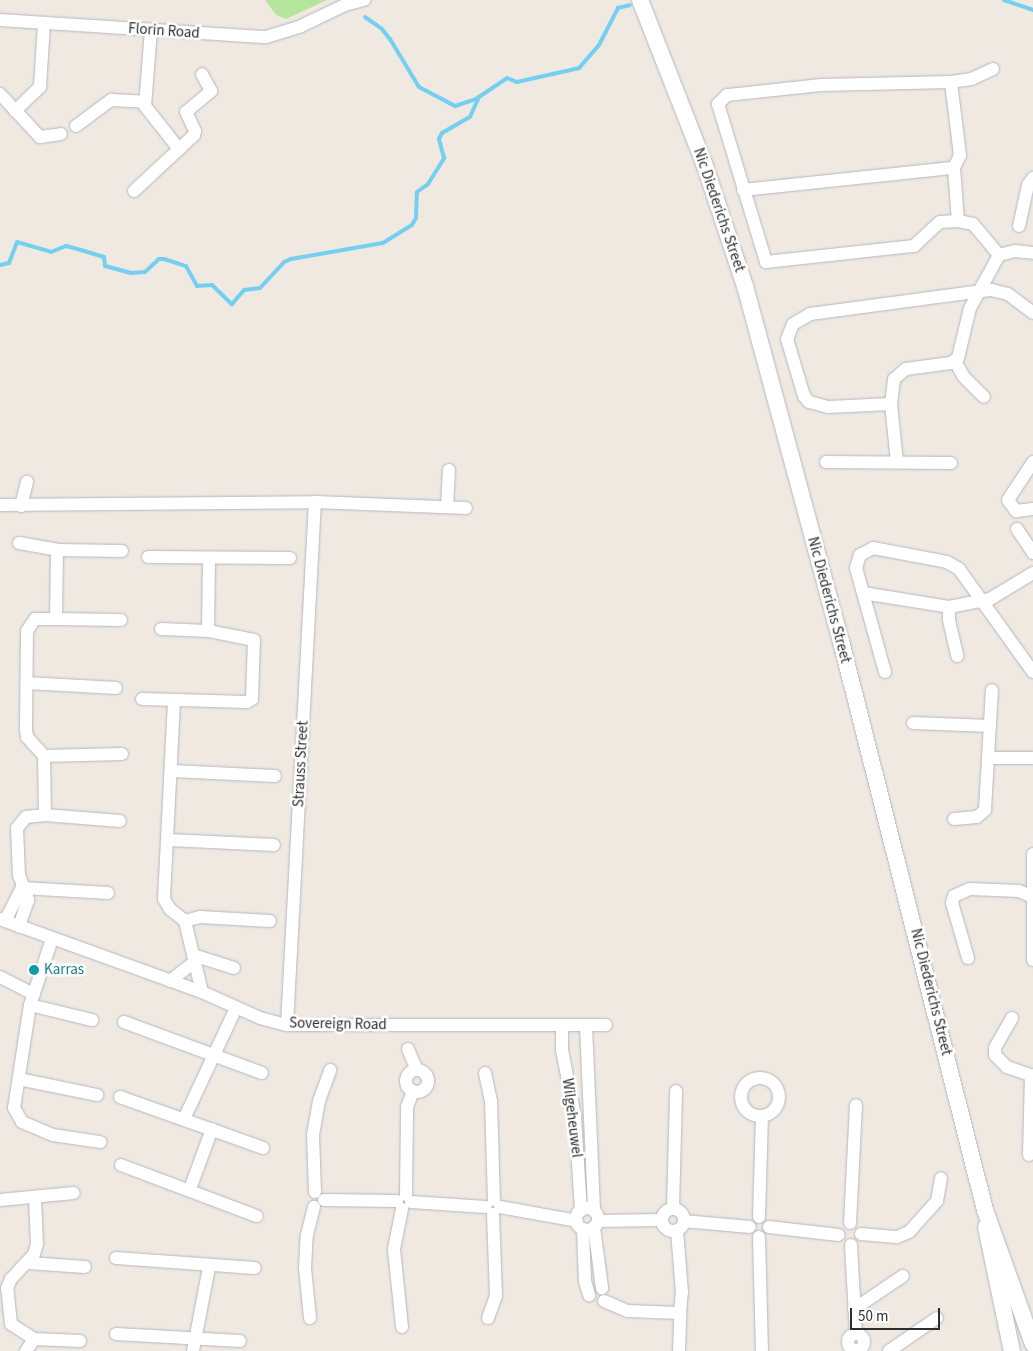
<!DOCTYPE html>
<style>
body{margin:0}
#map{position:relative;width:1033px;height:1351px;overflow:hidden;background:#efe9e1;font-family:"Source Sans 3",sans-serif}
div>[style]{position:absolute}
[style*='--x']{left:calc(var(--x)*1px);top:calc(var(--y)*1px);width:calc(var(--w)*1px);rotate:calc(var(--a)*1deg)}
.green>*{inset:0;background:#b6e59e}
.stream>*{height:4px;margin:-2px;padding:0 2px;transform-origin:2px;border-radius:2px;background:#75cff0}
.building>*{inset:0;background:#cbc7bf}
.roads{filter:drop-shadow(0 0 1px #b4b7c1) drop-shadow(0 0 1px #b4b7c1)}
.minor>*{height:12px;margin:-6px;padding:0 6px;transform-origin:6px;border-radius:6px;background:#fff}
.minor>.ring{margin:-6px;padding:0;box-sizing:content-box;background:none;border:12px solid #fff;border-radius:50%}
.tertiary>*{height:16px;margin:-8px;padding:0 8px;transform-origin:8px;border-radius:8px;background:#fff}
.dots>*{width:14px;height:14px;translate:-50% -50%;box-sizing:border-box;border:2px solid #fff;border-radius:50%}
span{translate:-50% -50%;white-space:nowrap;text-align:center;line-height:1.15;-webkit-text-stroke:5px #fff;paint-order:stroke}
.street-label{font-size:15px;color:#2e2e2e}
.culture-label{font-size:15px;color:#0d838f}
.left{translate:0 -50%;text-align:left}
.scale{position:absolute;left:850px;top:1308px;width:90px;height:22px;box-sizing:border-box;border:2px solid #2e2e2e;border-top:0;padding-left:6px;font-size:15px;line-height:18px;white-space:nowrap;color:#2e2e2e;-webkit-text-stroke:4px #fff;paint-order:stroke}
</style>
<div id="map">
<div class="green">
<div style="clip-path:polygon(265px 0,327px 0,286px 19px,276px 15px)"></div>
</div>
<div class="stream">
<div style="--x:1004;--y:0;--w:31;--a:19"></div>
<div style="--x:365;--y:17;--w:19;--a:35"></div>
<div style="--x:381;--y:28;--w:14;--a:51"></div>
<div style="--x:390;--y:39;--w:56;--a:58.9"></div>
<div style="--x:419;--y:87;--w:41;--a:27.8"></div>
<div style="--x:455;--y:106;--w:22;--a:-18"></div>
<div style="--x:476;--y:99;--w:37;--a:-34"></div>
<div style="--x:507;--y:78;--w:11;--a:22"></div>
<div style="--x:517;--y:82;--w:64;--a:-12.7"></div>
<div style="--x:579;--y:68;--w:30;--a:-49"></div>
<div style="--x:599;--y:45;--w:42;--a:-62.8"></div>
<div style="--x:618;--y:8;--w:12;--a:-14"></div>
<div style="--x:0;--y:265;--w:9;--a:-13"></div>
<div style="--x:9;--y:263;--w:22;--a:-69"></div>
<div style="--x:17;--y:242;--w:35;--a:16"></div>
<div style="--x:51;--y:252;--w:16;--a:-22"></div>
<div style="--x:66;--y:246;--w:16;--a:15"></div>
<div style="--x:81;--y:250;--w:24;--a:17"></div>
<div style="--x:104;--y:257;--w:9;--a:84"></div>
<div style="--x:105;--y:266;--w:27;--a:15"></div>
<div style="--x:131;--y:273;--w:14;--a:-4"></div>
<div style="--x:145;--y:272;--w:19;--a:-43"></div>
<div style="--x:159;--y:259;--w:5;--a:0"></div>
<div style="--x:164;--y:259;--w:23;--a:18"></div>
<div style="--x:186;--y:266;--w:23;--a:61"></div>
<div style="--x:197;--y:286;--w:15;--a:-4"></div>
<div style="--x:212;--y:285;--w:28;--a:44"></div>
<div style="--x:232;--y:304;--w:18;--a:-49"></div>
<div style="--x:244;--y:290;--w:16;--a:-7"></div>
<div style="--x:260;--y:288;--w:35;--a:-47"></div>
<div style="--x:284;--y:262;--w:8;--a:-23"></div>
<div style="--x:291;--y:259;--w:93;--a:-9.9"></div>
<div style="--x:383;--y:243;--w:34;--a:-32"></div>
<div style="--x:412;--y:225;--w:8;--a:-60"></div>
<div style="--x:416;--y:218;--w:26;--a:-88"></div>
<div style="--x:417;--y:192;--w:14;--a:-36"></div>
<div style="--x:428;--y:184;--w:31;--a:-58"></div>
<div style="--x:444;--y:158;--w:20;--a:-105"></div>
<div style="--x:439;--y:139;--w:7;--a:-63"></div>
<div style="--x:442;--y:133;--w:32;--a:-30"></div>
<div style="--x:470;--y:117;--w:22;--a:-66"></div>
</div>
<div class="building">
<div style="clip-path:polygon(32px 966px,37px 967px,35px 974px,30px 972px)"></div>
</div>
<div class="roads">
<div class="minor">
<div style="--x:0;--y:20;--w:267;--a:3.7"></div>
<div style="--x:266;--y:37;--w:37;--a:-17"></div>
<div style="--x:301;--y:26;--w:49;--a:-25.5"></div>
<div style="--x:345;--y:5;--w:20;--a:-15"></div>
<div style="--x:151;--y:30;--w:76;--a:94.5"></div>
<div style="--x:145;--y:106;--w:55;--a:51.7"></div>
<div style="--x:993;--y:69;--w:23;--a:155"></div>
<div style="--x:972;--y:79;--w:21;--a:172"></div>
<div style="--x:951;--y:82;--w:130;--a:178.7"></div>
<div style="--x:821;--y:85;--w:95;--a:173.9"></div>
<div style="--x:727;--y:95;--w:13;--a:135"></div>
<div style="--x:718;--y:104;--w:165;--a:73.1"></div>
<div style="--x:766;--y:262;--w:149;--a:-6.2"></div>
<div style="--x:914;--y:246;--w:35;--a:-43"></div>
<div style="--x:940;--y:222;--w:18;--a:-3"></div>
<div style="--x:958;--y:221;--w:15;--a:11"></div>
<div style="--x:973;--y:224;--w:40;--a:50"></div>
<div style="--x:951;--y:82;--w:74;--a:83"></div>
<div style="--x:960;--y:155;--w:14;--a:115"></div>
<div style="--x:954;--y:168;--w:53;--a:85.7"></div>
<div style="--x:0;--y:94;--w:59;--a:47.1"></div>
<div style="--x:40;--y:137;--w:21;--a:-8"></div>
<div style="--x:15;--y:111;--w:35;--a:-44"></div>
<div style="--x:40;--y:87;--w:64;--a:-86.4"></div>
<div style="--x:76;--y:126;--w:44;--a:-36.6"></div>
<div style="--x:111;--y:100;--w:34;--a:3"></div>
<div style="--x:743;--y:190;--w:212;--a:-6"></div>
<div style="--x:134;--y:191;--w:82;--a:-43"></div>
<div style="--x:194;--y:135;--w:4;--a:-76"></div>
<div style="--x:195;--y:131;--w:21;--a:-115"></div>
<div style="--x:186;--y:112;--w:33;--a:-40"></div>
<div style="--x:211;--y:91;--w:19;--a:-118"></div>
<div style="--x:1019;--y:226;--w:42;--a:-77.6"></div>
<div style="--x:1028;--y:185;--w:9;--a:-54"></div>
<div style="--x:999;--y:255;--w:16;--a:-14"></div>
<div style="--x:1015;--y:251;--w:18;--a:6"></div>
<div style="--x:955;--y:361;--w:18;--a:61"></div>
<div style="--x:964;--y:377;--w:28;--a:45"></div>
<div style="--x:891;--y:404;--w:63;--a:177.3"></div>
<div style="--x:828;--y:407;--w:20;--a:-165"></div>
<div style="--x:809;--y:402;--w:8;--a:-130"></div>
<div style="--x:804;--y:396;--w:59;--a:-106.6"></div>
<div style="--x:787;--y:339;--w:16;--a:-68"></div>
<div style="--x:793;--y:324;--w:20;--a:-30"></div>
<div style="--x:810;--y:314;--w:183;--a:-7.6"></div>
<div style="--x:991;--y:290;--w:17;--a:13"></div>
<div style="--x:1008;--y:294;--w:31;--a:37"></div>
<div style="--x:826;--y:462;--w:125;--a:0.5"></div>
<div style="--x:897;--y:462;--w:58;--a:-95.9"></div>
<div style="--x:891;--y:404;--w:25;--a:-83"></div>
<div style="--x:894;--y:379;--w:16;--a:-40"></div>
<div style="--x:906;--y:369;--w:45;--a:-7.6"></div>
<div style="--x:951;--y:363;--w:9;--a:-36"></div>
<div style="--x:958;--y:358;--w:51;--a:-76.5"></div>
<div style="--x:970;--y:308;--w:60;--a:-61.3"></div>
<div style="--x:1033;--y:462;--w:45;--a:123.3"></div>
<div style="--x:1008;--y:500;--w:14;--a:54"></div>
<div style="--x:1016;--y:511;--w:17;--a:-7"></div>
<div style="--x:0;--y:505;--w:315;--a:-0.5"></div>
<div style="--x:315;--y:502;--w:151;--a:2.3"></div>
<div style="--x:21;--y:506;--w:25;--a:-76"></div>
<div style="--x:447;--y:507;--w:37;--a:-87"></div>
<div style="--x:1017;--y:529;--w:29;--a:56"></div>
<div style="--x:19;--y:543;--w:39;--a:10"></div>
<div style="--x:57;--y:550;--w:69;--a:90.8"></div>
<div style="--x:56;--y:619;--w:21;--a:180"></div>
<div style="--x:35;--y:619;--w:14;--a:124"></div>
<div style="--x:27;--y:631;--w:99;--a:90.6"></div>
<div style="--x:26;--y:730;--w:7;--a:82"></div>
<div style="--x:27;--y:737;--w:25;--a:48"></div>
<div style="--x:44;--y:756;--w:59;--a:89"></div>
<div style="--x:45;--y:815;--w:19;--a:174"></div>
<div style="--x:26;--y:817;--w:14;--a:129"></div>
<div style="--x:17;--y:828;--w:47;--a:87.6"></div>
<div style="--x:19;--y:875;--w:27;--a:70"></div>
<div style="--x:28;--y:900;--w:28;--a:109"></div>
<div style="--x:57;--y:550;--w:65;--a:0.9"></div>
<div style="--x:148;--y:557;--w:142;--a:0.4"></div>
<div style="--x:863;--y:593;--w:87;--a:9.2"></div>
<div style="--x:949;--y:607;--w:42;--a:-11"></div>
<div style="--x:990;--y:599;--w:50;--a:-31.2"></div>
<div style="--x:949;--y:607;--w:13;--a:90"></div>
<div style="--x:949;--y:620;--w:37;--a:77"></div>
<div style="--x:56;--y:619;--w:65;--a:0.9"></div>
<div style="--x:208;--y:631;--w:73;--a:-89.2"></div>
<div style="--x:885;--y:672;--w:108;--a:-105.6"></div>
<div style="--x:856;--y:568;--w:14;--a:-73"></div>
<div style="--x:860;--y:555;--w:15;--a:-28"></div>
<div style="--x:873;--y:548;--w:75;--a:10.7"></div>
<div style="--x:947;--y:562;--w:14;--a:30"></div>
<div style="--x:959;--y:569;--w:127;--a:54.3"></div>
<div style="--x:27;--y:683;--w:89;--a:3.2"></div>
<div style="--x:142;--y:699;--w:105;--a:1.6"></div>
<div style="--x:247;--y:702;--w:6;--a:-31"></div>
<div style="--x:252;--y:699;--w:59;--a:-88.1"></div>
<div style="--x:254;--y:640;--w:47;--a:-168.9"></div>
<div style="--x:208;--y:631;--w:47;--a:-177.6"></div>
<div style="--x:174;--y:701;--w:198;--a:92.9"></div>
<div style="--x:164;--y:899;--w:12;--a:59"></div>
<div style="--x:170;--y:909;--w:19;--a:39"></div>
<div style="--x:185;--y:921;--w:73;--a:76.5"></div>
<div style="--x:913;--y:723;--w:77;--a:2.2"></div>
<div style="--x:44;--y:756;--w:78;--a:-1.5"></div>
<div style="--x:989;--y:758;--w:44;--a:0"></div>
<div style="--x:172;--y:771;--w:103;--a:2.8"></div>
<div style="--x:45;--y:815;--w:75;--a:4.6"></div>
<div style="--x:954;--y:819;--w:23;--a:-5"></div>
<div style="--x:977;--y:817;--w:11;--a:-41"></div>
<div style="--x:985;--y:810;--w:120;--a:-86.7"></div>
<div style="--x:169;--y:840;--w:105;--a:2.7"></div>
<div style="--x:1033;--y:854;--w:106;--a:90"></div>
<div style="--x:22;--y:888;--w:86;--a:3.3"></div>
<div style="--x:0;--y:919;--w:215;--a:19.9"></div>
<div style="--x:202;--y:992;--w:64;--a:24.1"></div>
<div style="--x:260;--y:1018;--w:28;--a:15"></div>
<div style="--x:287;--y:1025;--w:319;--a:0"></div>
<div style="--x:5;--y:921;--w:37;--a:-63"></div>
<div style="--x:185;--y:921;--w:16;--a:-15"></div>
<div style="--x:200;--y:917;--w:70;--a:3.3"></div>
<div style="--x:52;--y:939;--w:70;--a:108.4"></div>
<div style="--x:30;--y:1005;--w:104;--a:98.8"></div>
<div style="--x:14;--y:1108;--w:16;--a:60"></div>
<div style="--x:22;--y:1122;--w:34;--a:23"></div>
<div style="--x:53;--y:1135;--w:48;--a:8.5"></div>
<div style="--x:193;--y:955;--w:43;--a:17.6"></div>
<div style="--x:968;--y:958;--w:57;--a:-106.2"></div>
<div style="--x:952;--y:903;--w:7;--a:-74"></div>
<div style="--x:954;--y:896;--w:17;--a:-24"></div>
<div style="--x:970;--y:889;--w:49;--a:2.3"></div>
<div style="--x:1019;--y:891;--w:15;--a:23"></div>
<div style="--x:0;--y:977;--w:38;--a:27"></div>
<div style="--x:170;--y:981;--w:31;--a:-38"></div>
<div style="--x:30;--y:1005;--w:64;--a:13.6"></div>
<div style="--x:1012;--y:1018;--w:34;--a:120"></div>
<div style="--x:995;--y:1048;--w:7;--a:90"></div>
<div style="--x:995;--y:1055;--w:17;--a:45"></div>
<div style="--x:1007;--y:1067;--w:28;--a:19"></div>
<div style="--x:124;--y:1022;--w:147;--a:20.3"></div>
<div style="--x:287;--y:1025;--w:524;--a:-86.94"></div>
<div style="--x:562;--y:1026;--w:24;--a:90"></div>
<div style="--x:562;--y:1050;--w:68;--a:79"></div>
<div style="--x:575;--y:1117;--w:94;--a:86.3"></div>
<div style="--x:586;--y:1026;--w:185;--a:87.5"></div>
<div style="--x:408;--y:1049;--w:23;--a:67"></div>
<div class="ring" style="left:406px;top:1070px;width:10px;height:10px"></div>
<div style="--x:485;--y:1073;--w:29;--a:78"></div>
<div style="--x:491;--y:1101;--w:99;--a:88.3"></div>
<div class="ring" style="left:741px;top:1078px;width:26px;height:26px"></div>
<div style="--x:19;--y:1079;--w:80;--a:11.6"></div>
<div style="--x:120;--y:1097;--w:152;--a:19.6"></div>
<div style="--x:184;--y:1119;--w:123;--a:-64.9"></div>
<div style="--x:1029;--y:1155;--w:80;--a:-88.6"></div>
<div style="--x:121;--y:1165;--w:145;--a:20.6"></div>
<div style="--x:190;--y:1189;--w:64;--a:-69.9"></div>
<div style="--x:315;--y:1192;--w:57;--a:-92"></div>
<div style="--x:313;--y:1135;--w:35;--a:-80"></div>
<div style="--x:319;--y:1101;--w:33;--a:-70"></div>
<div style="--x:406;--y:1195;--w:88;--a:-89.3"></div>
<div style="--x:407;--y:1107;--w:17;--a:-69"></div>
<div style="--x:0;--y:1200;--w:74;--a:-5.4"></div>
<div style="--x:324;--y:1200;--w:73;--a:0.8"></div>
<div style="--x:411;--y:1202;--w:75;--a:3.8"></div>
<div style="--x:500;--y:1207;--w:78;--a:10.3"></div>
<div class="ring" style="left:576px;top:1208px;width:10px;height:10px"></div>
<div class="ring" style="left:662px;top:1209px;width:10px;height:10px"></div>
<div style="--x:673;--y:1209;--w:118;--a:-88.5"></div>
<div style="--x:759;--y:1217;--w:100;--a:-88.3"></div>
<div style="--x:598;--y:1221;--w:63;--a:-0.9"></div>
<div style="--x:684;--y:1221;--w:66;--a:5.2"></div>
<div style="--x:850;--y:1223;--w:118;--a:-87.1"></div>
<div style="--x:594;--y:1227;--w:62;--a:82.5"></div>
<div style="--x:769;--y:1227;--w:70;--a:6.5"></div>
<div style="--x:583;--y:1229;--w:52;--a:87.8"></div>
<div style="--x:585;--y:1281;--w:15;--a:74"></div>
<div style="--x:861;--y:1234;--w:36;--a:5"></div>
<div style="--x:897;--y:1237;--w:13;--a:-23"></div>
<div style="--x:909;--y:1232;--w:42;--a:-47.9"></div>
<div style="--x:937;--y:1201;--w:23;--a:-80"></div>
<div style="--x:759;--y:1237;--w:114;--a:88.5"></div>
<div style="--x:851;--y:1245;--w:89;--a:86.8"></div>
<div style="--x:116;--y:1258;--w:139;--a:4.1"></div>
<div style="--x:28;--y:1263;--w:57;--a:4"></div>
<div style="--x:604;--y:1301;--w:26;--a:23"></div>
<div style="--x:628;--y:1311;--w:52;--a:2.2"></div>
<div style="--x:680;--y:1313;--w:21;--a:-85"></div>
<div style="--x:682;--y:1292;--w:61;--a:-94.7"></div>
<div style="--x:854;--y:1309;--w:59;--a:-34"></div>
<div style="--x:310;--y:1318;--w:50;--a:-95.7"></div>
<div style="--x:305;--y:1268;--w:33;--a:-87"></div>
<div style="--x:307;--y:1235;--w:29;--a:-76"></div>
<div style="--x:488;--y:1318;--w:23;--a:-70"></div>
<div style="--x:496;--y:1296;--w:82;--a:-92.1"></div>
<div style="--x:402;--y:1327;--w:78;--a:-95.9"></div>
<div style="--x:394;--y:1249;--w:41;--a:-78.7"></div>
<div style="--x:116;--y:1334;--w:124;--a:3.2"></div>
<div class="ring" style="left:848px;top:1334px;width:4px;height:4px"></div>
<div style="--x:34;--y:1339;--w:46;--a:2.5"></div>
<div style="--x:26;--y:1351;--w:14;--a:-56"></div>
<div style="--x:34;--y:1339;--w:27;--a:-147"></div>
<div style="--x:11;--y:1324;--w:36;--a:-96"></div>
<div style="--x:7;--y:1288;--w:10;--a:-66"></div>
<div style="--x:11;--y:1279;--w:34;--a:-47"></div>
<div style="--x:34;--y:1254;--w:10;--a:-73"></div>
<div style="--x:37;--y:1244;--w:46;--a:-92.5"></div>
<div style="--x:193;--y:1351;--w:86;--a:-79.2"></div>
<div style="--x:679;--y:1351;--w:38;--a:-88"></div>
<div style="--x:889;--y:1351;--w:58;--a:-34.5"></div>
</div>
<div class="tertiary">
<div style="--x:640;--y:0;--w:175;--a:68.6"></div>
<div style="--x:704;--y:163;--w:130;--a:71.6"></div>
<div style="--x:745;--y:286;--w:368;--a:74.9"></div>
<div style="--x:841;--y:641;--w:587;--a:75.8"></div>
<div style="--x:985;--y:1210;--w:142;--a:70.3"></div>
<div style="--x:986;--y:1227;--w:127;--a:78.2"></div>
</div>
</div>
<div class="dots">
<div style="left:34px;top:970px;background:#0f9aa8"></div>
</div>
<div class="street-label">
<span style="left:164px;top:31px;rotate:4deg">Florin Road</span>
<span style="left:719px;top:210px;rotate:71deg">Nic Diederichs Street</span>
<span style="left:829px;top:600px;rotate:75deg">Nic Diederichs Street</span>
<span style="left:301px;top:764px;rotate:-87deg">Strauss Street</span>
<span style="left:931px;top:992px;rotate:76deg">Nic Diederichs Street</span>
<span style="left:338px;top:1024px;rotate:1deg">Sovereign Road</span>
<span style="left:572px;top:1118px;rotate:83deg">Wilgeheuwel</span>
</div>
<div class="culture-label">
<span class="left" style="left:44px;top:970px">Karras</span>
</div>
<div class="scale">50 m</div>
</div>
